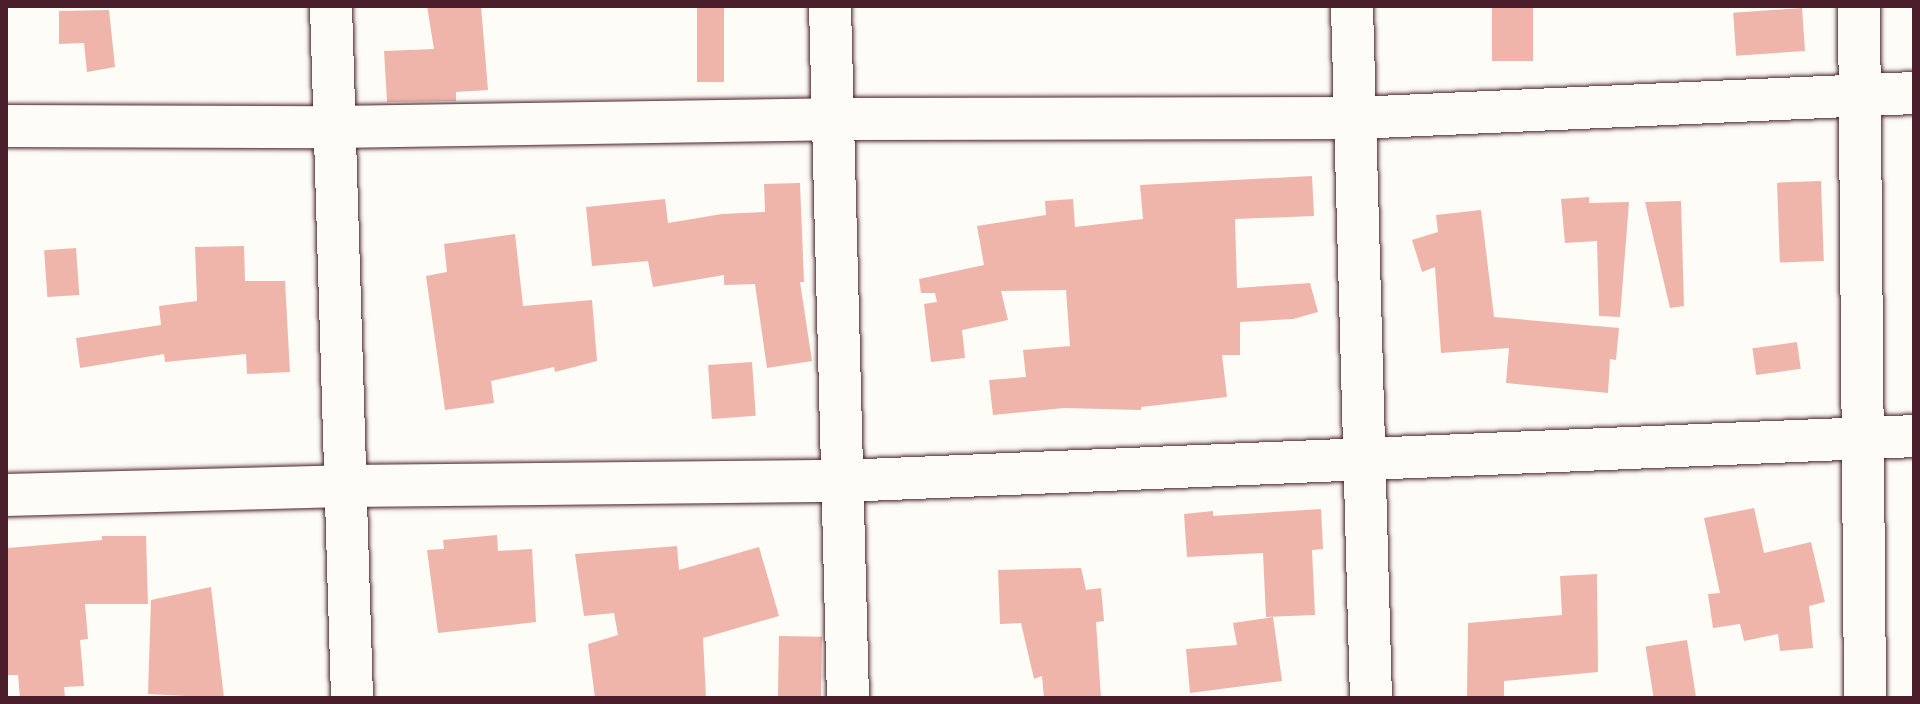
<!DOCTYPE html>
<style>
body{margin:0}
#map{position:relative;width:1920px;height:704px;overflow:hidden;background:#fdfcf7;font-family:Pangolin,sans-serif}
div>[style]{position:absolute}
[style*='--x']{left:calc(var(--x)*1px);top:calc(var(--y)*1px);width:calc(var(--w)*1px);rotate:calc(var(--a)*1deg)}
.building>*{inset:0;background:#efb5ab;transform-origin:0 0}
.roads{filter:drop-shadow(0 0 2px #4a1f2b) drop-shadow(0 0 2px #4a1f2b)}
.minor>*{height:42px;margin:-21px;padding:0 21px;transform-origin:21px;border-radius:21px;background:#fdfcf7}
span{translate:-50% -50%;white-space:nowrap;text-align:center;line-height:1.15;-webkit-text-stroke:8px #fdfcf7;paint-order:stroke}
.frame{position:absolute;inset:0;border:8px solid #4a1f2b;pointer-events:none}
</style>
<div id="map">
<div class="building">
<div style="clip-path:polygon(427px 6px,481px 6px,488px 90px,456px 92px,456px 101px,387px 102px,384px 51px,434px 49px)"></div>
<div style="left:697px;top:6px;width:27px;height:76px"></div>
<div style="left:1492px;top:6px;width:41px;height:55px"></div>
<div style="left:1802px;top:8px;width:43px;height:69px;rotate:86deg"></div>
<div style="clip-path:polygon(109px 10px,115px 67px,87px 72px,84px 43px,59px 44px,59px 11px)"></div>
<div style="clip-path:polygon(1312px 176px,1314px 216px,1235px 219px,1237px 288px,1310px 283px,1318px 312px,1293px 319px,1240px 322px,1240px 355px,1222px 355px,1227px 397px,1141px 407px,1141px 410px,1064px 408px,993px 415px,989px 380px,1026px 377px,1023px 350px,1070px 346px,1066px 290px,1001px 291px,1008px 320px,962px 330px,965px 358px,931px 362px,924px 304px,937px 302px,935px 293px,921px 293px,919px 279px,984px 265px,977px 226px,1046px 215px,1045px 201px,1073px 199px,1075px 227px,1143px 219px,1140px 185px)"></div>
<div style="left:1821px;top:181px;width:80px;height:44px;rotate:88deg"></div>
<div style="clip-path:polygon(800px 183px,804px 282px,800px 282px,812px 361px,767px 368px,755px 284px,724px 285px,724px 275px,653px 287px,648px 261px,592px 266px,586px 207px,665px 199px,668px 223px,722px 214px,765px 212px,764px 184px)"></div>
<div style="clip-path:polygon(1589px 197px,1589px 203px,1629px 202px,1620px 317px,1599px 316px,1597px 241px,1565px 243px,1561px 199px)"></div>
<div style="clip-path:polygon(1681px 201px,1684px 306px,1670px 308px,1645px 202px)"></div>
<div style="clip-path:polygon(1481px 210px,1494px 317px,1619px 328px,1616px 360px,1610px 359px,1608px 393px,1506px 383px,1509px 348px,1441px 353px,1435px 267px,1422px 272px,1412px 240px,1438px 232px,1436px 215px)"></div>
<div style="clip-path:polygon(515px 234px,523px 306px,592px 300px,597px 361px,555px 372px,554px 367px,491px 381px,494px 403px,445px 410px,426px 276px,447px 272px,444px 244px)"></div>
<div style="clip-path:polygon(244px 246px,245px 281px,285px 281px,290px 372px,247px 374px,246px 354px,165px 362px,164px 354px,80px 368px,76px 338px,161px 325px,159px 306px,197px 301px,195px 247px)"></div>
<div style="left:76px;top:248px;width:47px;height:32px;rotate:86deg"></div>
<div style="left:1797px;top:342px;width:27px;height:45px;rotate:82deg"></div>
<div style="left:752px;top:362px;width:54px;height:44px;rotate:86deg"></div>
<div style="clip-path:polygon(1754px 508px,1764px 553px,1811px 542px,1825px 602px,1809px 606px,1813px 648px,1780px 651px,1778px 634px,1744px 641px,1740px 624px,1713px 628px,1708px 594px,1720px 593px,1704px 518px)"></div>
<div style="clip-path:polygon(1321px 509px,1323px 549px,1312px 550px,1315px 615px,1266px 617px,1263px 553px,1187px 557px,1184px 514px,1213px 511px,1213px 516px)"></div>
<div style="clip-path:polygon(497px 535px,498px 551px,532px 549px,536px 622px,438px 633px,427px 550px,444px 549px,443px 540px)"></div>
<div style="clip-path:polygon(102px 536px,146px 536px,148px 604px,85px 604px,88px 639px,80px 640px,84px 686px,64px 687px,65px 698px,20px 698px,18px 675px,6px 675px,8px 548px,102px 540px)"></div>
<div style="clip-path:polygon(677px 546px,679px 570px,759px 547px,779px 616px,703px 638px,706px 698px,595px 698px,588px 644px,618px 635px,614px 613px,584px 616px,575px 554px)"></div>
<div style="clip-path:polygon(1081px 568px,1086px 590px,1101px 588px,1104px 621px,1096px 622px,1101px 698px,1044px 698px,1042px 676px,1034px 679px,1021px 623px,1000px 624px,998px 570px)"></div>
<div style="clip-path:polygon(1597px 574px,1598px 672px,1504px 681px,1504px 698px,1467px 698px,1468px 623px,1562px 615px,1560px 576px)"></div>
<div style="clip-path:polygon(211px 587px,224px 698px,148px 694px,151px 600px)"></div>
<div style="clip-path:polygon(1273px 617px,1282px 681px,1190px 693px,1186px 649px,1237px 645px,1233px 623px)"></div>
<div style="left:779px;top:636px;width:43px;height:62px;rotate:1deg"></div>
<div style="left:1687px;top:640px;width:59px;height:42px;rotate:81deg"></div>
</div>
<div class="roads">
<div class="minor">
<div style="--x:331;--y:6;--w:692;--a:88.26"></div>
<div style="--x:830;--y:6;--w:692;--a:88.51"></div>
<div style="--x:1352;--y:6;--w:692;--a:88.43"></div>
<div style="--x:1859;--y:6;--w:692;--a:89.5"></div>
<div style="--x:6;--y:126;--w:328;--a:0.2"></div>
<div style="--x:334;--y:127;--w:499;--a:-0.9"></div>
<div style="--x:833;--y:119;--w:522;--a:-0.11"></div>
<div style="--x:1355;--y:118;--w:560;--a:-2.56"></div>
<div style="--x:6;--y:495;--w:339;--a:-1.5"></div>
<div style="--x:345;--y:486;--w:497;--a:-0.6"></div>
<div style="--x:842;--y:481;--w:1073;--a:-2.4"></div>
</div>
</div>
<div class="frame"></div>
</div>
